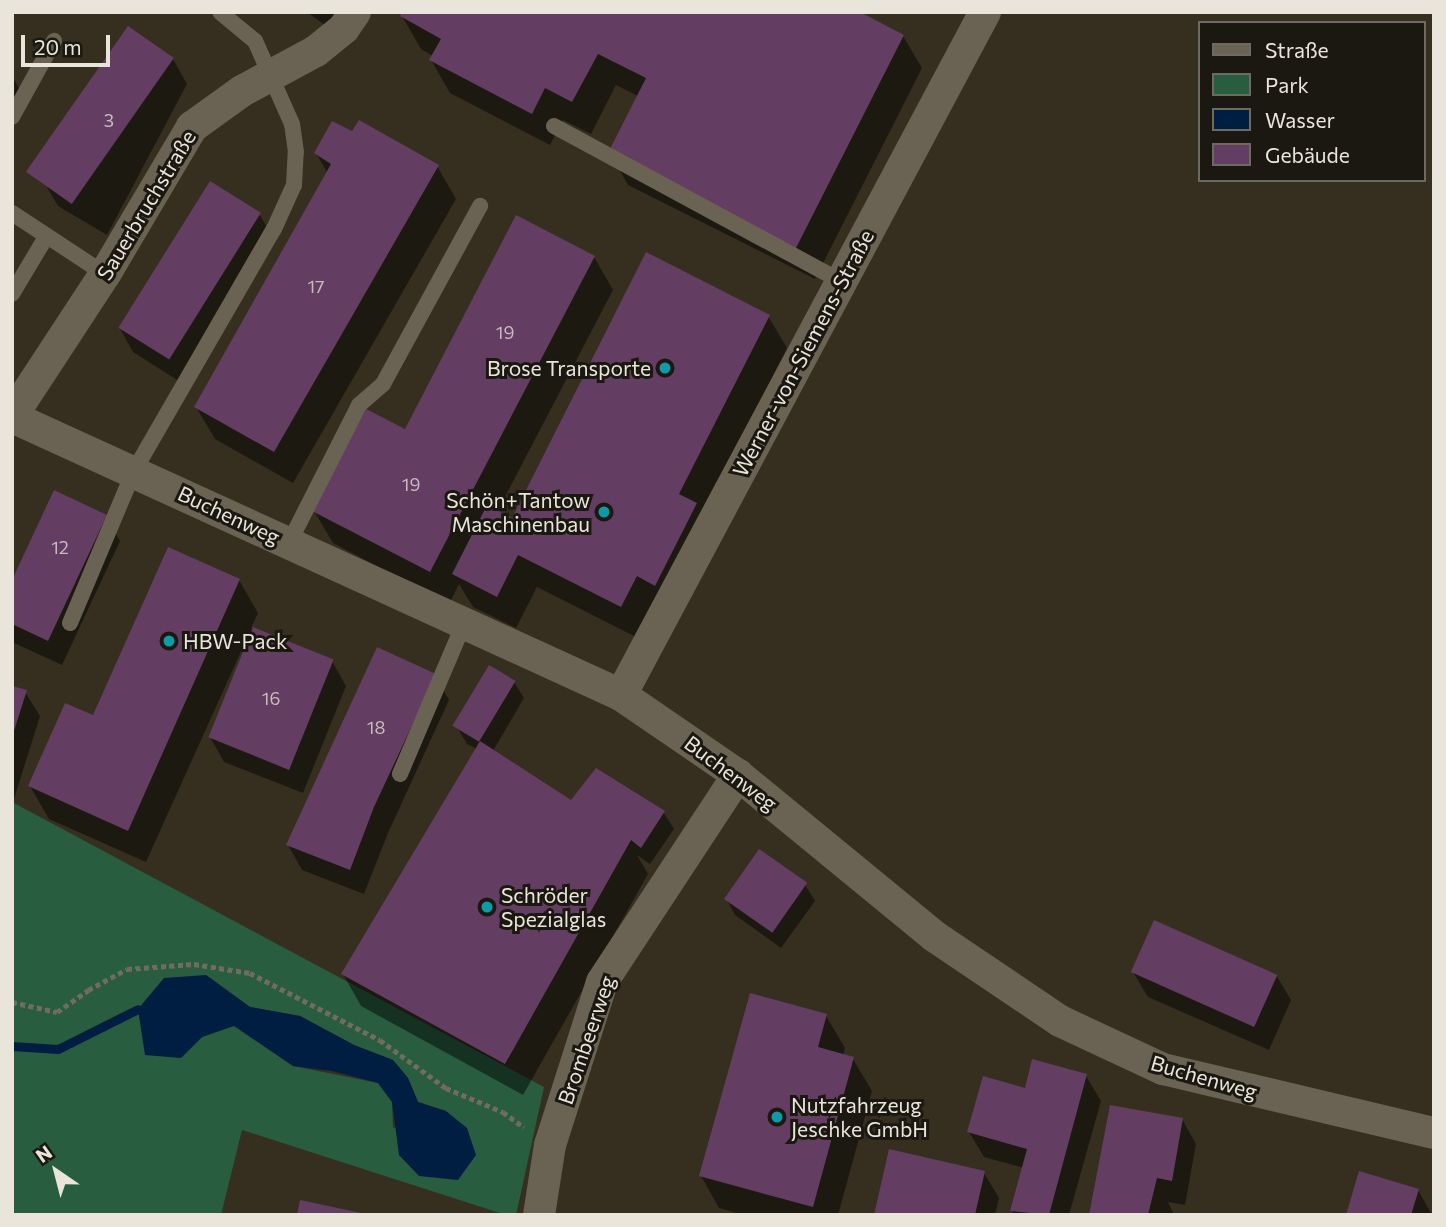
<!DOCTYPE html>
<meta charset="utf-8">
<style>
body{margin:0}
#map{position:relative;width:1446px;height:1227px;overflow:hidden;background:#362f20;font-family:Commissioner,sans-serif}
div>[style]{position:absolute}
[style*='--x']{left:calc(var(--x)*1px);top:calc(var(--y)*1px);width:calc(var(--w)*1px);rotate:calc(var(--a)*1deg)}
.green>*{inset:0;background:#285d3f}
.water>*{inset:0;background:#001e42}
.shadow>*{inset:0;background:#0007}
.stream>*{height:9px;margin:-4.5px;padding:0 4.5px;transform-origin:4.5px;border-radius:4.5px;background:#001e42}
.building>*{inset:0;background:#633d62;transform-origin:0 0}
.path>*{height:4.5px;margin-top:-2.25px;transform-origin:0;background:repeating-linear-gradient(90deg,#726c5f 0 5px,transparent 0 8.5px)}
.service>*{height:16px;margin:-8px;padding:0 8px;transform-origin:8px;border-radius:8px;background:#6a6353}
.minor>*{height:32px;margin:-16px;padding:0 16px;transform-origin:16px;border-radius:16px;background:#6a6353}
.dots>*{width:19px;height:19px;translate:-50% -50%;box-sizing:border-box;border:4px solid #1b1811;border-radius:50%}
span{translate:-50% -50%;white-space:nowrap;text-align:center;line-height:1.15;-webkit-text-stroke:6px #1b1811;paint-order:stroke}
.number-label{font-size:18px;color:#c8bbbd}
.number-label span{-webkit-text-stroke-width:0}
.street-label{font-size:21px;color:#e9e5db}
.poi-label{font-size:21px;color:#e9e5db}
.right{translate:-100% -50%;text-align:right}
.left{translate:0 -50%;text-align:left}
.frame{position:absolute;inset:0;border:14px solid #e9e5db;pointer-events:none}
.legend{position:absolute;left:1198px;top:21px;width:228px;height:161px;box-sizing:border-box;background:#1b1811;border:2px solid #6d6a62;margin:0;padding:9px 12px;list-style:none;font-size:21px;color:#e9e5db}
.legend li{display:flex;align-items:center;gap:14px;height:35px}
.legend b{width:35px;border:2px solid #6d6a62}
.north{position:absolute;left:21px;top:1136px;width:70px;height:70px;-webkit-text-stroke:5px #1b1811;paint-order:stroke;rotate:325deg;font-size:19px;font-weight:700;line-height:28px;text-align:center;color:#e9e5db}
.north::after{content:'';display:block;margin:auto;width:24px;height:32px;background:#e9e5db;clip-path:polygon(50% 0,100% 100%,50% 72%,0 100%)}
.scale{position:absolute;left:21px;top:35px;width:89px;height:32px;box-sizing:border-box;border:4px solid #e9e5db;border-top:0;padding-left:9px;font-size:21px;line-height:24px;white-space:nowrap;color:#e9e5db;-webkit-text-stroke:5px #1b1811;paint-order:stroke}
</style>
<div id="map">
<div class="green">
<div style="clip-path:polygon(evenodd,12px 802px,544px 1087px,516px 1215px,506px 1215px,242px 1130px,221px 1215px,12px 1215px,12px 802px,206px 975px,250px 1007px,300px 1016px,354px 1045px,393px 1060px,408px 1078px,418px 1102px,446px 1111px,393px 1128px,392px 1102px,378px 1083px,293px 1066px,234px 1025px,202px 1037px,181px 1058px,206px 975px)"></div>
</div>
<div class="water">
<div style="clip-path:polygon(206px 975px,250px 1007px,300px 1016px,354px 1045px,393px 1060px,408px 1078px,418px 1102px,446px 1111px,467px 1128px,476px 1155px,458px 1180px,419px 1176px,399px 1155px,392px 1102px,378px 1083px,332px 1071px,293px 1066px,234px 1026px,202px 1037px,181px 1058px,145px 1055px,138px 1009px,164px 978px)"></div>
</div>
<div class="shadow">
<div style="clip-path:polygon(307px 12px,337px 12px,326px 26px)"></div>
<div style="clip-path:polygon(402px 16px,903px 36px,922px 68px,815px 279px,628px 185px,610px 153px,638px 96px,616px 85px,591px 134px,563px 120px,550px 145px,450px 93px,431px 60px,433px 56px,421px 49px)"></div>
<div style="clip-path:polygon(173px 59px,187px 84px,107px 235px,58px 206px,44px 182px)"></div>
<div style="clip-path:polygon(12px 76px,25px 99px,12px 118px)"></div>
<div style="clip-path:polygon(316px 153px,437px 166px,456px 199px,293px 483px,215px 439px,196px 407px,328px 174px)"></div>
<div style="clip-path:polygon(259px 214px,274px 239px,182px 383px,133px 352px,119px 327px)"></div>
<div style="clip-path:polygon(594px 257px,613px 290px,497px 512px,513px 521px,768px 316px,787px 348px,640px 639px,537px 587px,516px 628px,473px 607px,459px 584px,449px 604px,333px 543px,314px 511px)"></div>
<div style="clip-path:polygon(106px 516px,120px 541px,62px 665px,12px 642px,12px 584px)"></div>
<div style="clip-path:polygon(239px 580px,258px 613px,251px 628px,332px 661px,346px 686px,303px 793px,224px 762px,210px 737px,251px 637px,248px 636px,146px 862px,49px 819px,30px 786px,94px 717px)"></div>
<div style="clip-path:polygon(435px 676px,449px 700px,388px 833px,364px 894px,302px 870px,288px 845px)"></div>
<div style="clip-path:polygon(514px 682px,524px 698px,493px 751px,576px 806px,596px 770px,664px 813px,674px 829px,650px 864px,637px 855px,648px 874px,523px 1095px,361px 1006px,343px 974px,477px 749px,467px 744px,457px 727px)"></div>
<div style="clip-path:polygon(12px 687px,25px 692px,40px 716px,14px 799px)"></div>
<div style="clip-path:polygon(805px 885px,815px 901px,781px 948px,735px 915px,726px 898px)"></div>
<div style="clip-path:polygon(1133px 972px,1276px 975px,1291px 1000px,1269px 1050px,1148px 997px)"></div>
<div style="clip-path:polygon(826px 1016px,845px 1048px,843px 1056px,853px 1059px,872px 1091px,838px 1215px,743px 1215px,719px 1208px,701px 1176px)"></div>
<div style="clip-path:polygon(1086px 1076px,1101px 1101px,1069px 1215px,1014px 1215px,1012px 1211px,1024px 1168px,984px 1157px,969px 1132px,1026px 1090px)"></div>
<div style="clip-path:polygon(1182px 1119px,1196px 1144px,1185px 1205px,1168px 1202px,1174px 1215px,1090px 1215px)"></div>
<div style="clip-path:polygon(984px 1173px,999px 1198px,995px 1215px,876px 1215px)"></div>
<div style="clip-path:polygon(1418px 1190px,1432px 1215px,1348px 1215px)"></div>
</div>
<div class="stream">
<div style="--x:12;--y:1046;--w:46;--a:3.7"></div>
<div style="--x:58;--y:1049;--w:89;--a:-26.6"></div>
</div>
<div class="building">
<div style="clip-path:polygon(402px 12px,860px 12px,904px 35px,796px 248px,608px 153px,646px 78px,598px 54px,572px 102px,545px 88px,532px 114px,429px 60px,441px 39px,400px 16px)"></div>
<div style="left:128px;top:26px;width:56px;height:178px;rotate:35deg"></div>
<div style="clip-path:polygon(359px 120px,439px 165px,274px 452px,194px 407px,331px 164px,314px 153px,332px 121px,352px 131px)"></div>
<div style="left:210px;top:181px;width:60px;height:173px;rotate:32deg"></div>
<div style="clip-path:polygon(516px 215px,595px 256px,430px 572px,312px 511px,366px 409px,405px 429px)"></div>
<div style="clip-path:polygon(646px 252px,770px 315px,679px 494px,697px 503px,655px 586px,637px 576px,621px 607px,518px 555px,497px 597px,452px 574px,487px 505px,512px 518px)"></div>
<div style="clip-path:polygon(54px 490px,107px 515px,48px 641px,12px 624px,12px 580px)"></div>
<div style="clip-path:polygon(168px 547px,240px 579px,128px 831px,28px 786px,65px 703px,93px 715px)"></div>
<div style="left:253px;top:627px;width:87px;height:119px;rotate:22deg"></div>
<div style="clip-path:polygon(377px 647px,436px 674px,374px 807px,350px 870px,286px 845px)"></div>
<div style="left:489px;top:665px;width:31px;height:71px;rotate:31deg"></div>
<div style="clip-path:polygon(12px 686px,27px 690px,13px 734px,12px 734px)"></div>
<div style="clip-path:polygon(480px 741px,571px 800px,596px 768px,665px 811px,641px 848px,631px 840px,505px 1064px,341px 974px)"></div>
<div style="left:759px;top:849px;width:59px;height:61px;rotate:35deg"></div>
<div style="left:1154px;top:920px;width:135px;height:57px;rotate:24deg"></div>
<div style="clip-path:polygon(750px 993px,827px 1014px,818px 1047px,854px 1057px,813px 1207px,699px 1176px)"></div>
<div style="clip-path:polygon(1032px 1059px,1087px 1074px,1049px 1215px,1010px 1211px,1027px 1149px,967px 1132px,983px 1076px,1025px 1088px)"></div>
<div style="clip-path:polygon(1110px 1105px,1183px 1118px,1172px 1181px,1157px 1178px,1148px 1215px,1089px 1215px)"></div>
<div style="clip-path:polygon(889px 1149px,985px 1171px,975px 1215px,874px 1215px)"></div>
<div style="clip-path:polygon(1359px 1171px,1419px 1189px,1411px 1215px,1346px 1215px)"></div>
<div style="clip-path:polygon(300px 1200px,366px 1214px,366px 1215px,297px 1215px)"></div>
</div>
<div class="path">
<div style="--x:12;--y:1002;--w:46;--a:12.5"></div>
<div style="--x:57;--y:1012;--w:38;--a:-35"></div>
<div style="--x:88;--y:990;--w:44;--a:-28.3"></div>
<div style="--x:127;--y:969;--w:67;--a:-4.3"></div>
<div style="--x:194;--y:964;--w:57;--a:9.1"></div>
<div style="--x:250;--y:973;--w:146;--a:27.3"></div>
<div style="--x:380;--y:1040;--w:82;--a:36"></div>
<div style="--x:446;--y:1088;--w:62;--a:22.8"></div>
<div style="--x:503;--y:1112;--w:26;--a:36"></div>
</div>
<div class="service">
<div style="--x:12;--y:117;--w:87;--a:-61.1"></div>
<div style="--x:554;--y:126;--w:326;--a:28.4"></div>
<div style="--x:12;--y:213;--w:111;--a:33.3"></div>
<div style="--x:12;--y:294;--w:66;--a:-59.2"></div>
<div style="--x:289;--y:543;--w:155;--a:-63.1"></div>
<div style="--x:359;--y:405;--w:32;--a:-41"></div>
<div style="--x:383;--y:384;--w:203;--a:-61.4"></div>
<div style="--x:70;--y:623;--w:165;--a:-67.2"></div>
<div style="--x:134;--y:471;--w:280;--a:-60"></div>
<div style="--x:274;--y:229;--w:48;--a:-65.6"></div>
<div style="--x:294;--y:185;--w:33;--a:-87"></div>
<div style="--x:296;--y:152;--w:28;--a:-98"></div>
<div style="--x:292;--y:124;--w:91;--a:-114"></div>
<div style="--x:255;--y:41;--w:45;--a:-140.4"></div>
<div style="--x:400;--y:774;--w:164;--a:-67"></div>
</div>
<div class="minor">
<div style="--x:12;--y:416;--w:170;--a:-56.8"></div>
<div style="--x:105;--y:274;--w:171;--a:-59.4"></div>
<div style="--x:192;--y:127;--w:62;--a:-35.8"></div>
<div style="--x:242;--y:91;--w:84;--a:-28.4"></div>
<div style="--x:316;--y:51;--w:36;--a:-39"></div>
<div style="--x:344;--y:28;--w:19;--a:-55"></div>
<div style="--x:12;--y:417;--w:669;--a:24.54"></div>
<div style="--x:621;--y:695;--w:142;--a:34.4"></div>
<div style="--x:738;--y:775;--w:254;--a:39.4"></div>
<div style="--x:934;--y:936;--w:152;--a:34"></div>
<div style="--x:1060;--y:1021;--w:114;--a:25"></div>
<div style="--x:1163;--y:1069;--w:278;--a:13.3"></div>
<div style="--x:621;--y:695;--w:774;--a:-61.94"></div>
<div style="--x:539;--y:1215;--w:71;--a:-81.1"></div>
<div style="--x:550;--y:1145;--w:171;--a:-72.3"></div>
<div style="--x:602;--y:982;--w:248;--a:-56.7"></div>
</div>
<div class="dots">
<div style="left:665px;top:368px;background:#0f9aa8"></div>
<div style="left:604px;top:512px;background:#0f9aa8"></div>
<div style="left:169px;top:641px;background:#0f9aa8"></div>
<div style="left:487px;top:907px;background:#0f9aa8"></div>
<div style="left:777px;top:1117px;background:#0f9aa8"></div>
</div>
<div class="number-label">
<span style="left:109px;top:120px">3</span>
<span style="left:316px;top:286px">17</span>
<span style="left:505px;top:332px">19</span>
<span style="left:411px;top:484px">19</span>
<span style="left:60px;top:547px">12</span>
<span style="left:271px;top:698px">16</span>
<span style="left:376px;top:727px">18</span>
</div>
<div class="street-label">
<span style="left:146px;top:205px;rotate:-59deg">Sauerbruchstraße</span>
<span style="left:803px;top:353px;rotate:-62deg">Werner-von-Siemens-Straße</span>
<span style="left:229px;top:515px;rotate:25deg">Buchenweg</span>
<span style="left:731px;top:773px;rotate:37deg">Buchenweg</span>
<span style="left:586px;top:1040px;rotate:-71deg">Brombeerweg</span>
<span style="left:1204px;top:1077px;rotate:16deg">Buchenweg</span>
</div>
<div class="poi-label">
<span class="right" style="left:651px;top:368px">Brose Transporte</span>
<span class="right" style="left:590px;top:512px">Schön+Tantow<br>Maschinenbau</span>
<span class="left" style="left:183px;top:641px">HBW-Pack</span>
<span class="left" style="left:501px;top:907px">Schröder<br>Spezialglas</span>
<span class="left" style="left:791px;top:1117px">Nutzfahrzeug<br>Jeschke GmbH</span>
</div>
<div class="frame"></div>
<ul class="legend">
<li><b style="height:9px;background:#6a6353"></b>Straße</li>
<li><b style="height:19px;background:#285d3f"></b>Park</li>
<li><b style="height:19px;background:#001e42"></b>Wasser</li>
<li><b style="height:19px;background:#633d62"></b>Gebäude</li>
</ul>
<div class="north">N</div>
<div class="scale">20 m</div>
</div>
